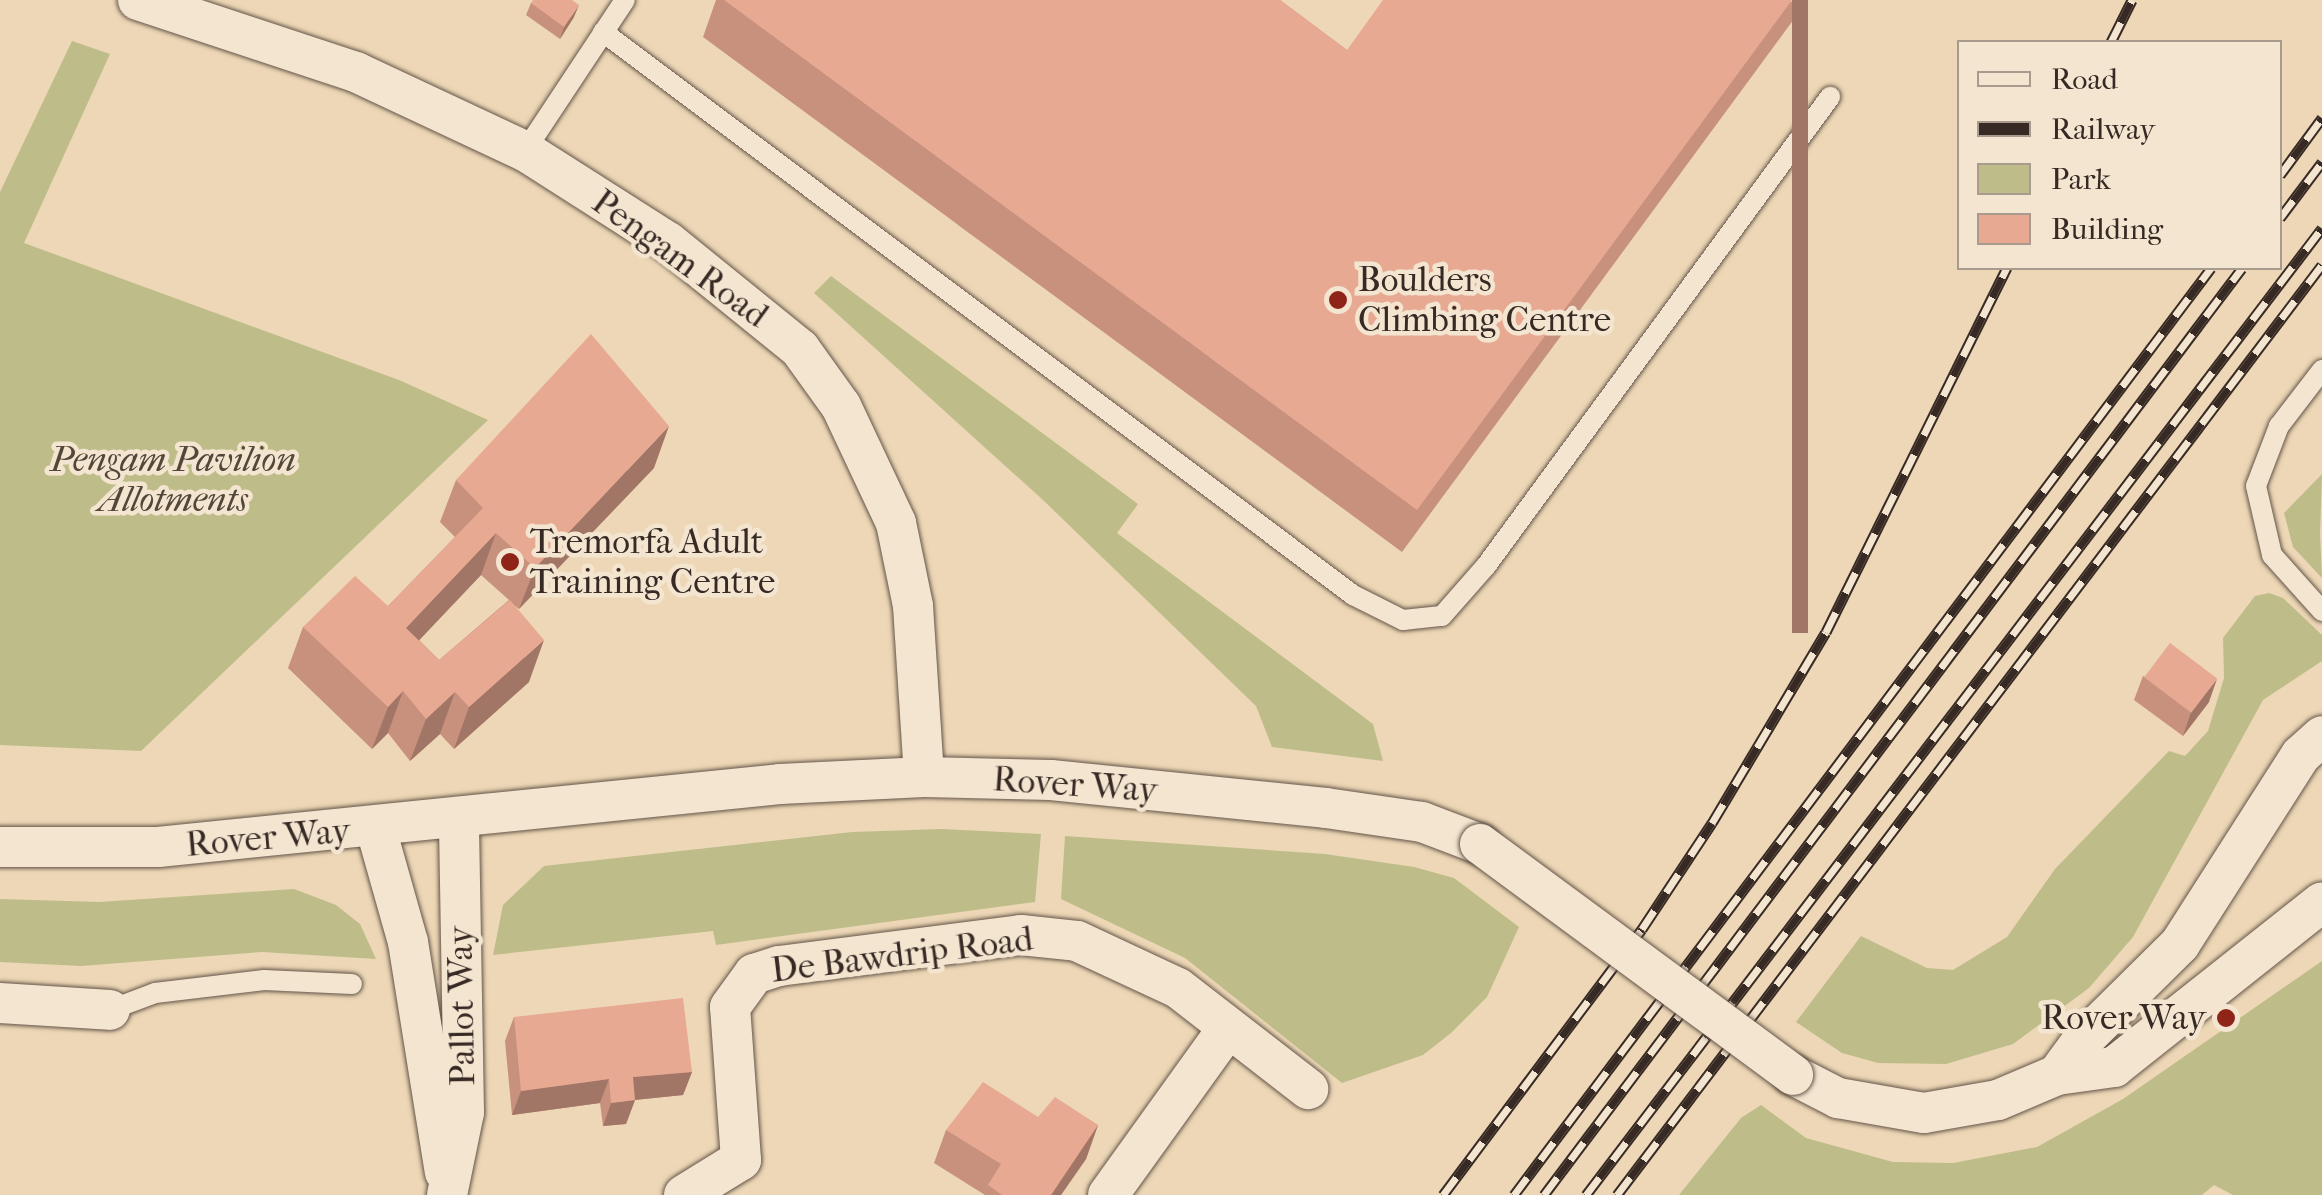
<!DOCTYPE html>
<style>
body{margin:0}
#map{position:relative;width:2322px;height:1195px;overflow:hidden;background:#edd7b6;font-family:"IM FELL French Canon",serif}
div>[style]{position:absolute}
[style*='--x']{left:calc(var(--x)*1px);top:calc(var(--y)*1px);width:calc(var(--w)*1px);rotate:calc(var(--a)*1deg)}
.green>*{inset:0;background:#bebd8a}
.roads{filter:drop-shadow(0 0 2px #645549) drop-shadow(0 0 2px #645549)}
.service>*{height:20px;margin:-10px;padding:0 10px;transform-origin:10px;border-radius:10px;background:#f3e5d0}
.minor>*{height:40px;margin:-20px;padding:0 20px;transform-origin:20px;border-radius:20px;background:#f3e5d0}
.rail>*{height:11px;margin-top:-5.5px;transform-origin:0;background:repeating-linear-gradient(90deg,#f3e5d0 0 22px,#372a25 0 44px);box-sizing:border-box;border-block:2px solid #372a25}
.bridges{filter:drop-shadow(0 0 2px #645549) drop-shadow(0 0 2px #645549)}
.minor-bridge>*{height:40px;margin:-20px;padding:0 20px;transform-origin:20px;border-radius:20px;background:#f3e5d0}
.wall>*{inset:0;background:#c7917d}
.shaded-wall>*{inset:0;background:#a27666;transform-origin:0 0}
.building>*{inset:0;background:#e7a991;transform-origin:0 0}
.dots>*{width:28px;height:28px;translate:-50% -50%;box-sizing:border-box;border:5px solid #f3e5d0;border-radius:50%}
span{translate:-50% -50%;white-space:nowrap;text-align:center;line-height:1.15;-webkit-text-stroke:9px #f3e5d0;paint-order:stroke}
.street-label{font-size:35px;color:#372a25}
.poi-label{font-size:35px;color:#372a25}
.left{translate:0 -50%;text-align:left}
.right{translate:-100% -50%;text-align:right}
.park-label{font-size:35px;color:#524739;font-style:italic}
.legend{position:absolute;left:1957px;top:40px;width:325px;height:230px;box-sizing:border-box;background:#f3e5d0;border:2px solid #a89a8c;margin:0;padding:12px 18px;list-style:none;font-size:30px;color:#372a25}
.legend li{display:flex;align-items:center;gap:20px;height:50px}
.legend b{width:50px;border:2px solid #a89a8c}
</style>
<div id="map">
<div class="green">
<div style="clip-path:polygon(72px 41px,110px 54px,24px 243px,399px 380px,488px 420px,141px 751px,0 745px,0 192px)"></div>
<div style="clip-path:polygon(831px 276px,1138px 504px,1117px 533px,1373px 724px,1383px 761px,1272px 747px,1256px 706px,1043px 500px,814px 293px)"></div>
<div style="clip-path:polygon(2322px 474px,2320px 534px,2322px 578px,2293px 547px,2284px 513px)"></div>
<div style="clip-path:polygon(2269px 593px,2283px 598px,2322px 635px,2322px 661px,2263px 700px,2133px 937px,2089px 988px,2013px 1044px,1946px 1064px,1878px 1063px,1842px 1053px,1796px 1022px,1861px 936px,1927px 968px,1953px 970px,2007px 937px,2055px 869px,2169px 751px,2185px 756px,2208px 731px,2224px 678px,2223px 638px,2255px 596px)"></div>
<div style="clip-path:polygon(942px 829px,1041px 834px,1035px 902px,716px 945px,713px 931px,493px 955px,503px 905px,544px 866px,852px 832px)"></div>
<div style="clip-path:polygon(1065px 836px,1325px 854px,1414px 867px,1454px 878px,1519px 927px,1487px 997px,1451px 1033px,1423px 1055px,1342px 1083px,1185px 958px,1061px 899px)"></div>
<div style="clip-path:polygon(294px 889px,336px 905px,360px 924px,376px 959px,262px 952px,81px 966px,0 962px,0 899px,99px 902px)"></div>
<div style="clip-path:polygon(2322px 961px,2322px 1195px,2233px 1195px,2214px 1185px,2202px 1195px,1679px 1195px,1741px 1118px,1761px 1105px,1806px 1138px,1893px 1162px,1953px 1163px,2037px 1147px,2123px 1099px)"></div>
</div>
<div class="roads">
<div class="service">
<div style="--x:603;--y:32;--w:938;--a:36.89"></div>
<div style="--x:1353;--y:595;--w:56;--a:26.6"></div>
<div style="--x:1403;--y:620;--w:39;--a:-6"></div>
<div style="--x:1442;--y:616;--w:67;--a:-48.7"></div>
<div style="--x:1486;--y:566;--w:582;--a:-53.74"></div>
<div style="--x:525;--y:151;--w:181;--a:-56.5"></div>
<div style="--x:2322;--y:370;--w:71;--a:127.5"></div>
<div style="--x:2279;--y:426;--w:64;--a:111"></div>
<div style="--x:2256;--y:486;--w:71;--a:76.9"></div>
<div style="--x:2272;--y:555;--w:75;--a:48.2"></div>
<div style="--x:110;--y:1010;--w:48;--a:-20.7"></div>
<div style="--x:155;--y:993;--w:110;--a:-6.8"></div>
<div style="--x:264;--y:980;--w:88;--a:2.6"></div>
</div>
<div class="minor">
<div style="--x:138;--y:0;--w:230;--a:18.3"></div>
<div style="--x:356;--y:72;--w:187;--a:25.1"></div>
<div style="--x:525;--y:151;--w:169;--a:32.5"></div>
<div style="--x:668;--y:242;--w:170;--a:39"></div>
<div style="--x:800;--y:349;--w:70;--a:54.3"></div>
<div style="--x:841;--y:406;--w:129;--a:64.8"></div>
<div style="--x:896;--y:523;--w:85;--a:78.4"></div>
<div style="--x:913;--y:606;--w:171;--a:86.3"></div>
<div style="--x:376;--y:829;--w:117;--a:74.2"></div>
<div style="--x:408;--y:942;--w:233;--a:80.9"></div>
<div style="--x:0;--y:847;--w:158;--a:0"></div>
<div style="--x:158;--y:847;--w:625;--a:-5.78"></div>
<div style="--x:780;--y:784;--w:144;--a:-2.8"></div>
<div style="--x:924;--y:777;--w:127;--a:1.4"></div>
<div style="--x:1051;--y:780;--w:276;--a:5.8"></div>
<div style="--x:1326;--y:808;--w:97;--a:8.3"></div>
<div style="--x:1422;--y:822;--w:62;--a:20.8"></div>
<div style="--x:0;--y:1003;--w:110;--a:3.6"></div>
<div style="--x:1793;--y:1075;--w:51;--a:27.1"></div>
<div style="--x:1838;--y:1098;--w:87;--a:9.9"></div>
<div style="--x:1924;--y:1113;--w:75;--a:-10"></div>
<div style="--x:1998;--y:1100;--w:64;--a:-23"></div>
<div style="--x:2057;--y:1075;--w:58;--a:-8"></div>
<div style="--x:2114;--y:1067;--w:265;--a:-38.4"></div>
<div style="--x:2057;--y:1075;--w:42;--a:-53.7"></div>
<div style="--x:2082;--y:1041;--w:138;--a:-44.7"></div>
<div style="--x:2180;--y:944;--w:224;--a:-57.4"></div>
<div style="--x:2301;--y:755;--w:28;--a:-42"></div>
<div style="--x:447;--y:1195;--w:85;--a:-78.4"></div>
<div style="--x:464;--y:1112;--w:293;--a:-91"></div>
<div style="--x:684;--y:1195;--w:67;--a:-31.6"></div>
<div style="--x:741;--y:1160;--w:153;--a:-94.1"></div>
<div style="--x:730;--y:1007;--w:41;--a:-54"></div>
<div style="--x:754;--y:974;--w:26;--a:-18"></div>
<div style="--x:779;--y:966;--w:244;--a:-7.3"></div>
<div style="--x:1021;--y:935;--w:56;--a:6.1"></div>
<div style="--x:1077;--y:941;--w:111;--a:25"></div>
<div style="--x:1178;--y:988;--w:165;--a:37.8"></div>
<div style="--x:1108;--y:1195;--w:202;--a:-54.3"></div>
</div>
</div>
<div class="rail">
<div style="--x:2111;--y:42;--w:47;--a:-63.4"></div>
<div style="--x:2280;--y:175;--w:71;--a:-53.6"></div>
<div style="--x:2280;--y:218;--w:70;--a:-53.1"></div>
<div style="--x:1443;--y:1195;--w:332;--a:-53.2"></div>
<div style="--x:1642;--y:929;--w:127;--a:-56.6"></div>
<div style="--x:1712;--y:823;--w:222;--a:-59.2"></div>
<div style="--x:1826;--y:632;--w:407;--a:-63.6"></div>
<div style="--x:1514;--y:1195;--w:1160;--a:-53.06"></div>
<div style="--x:1544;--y:1195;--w:1160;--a:-53.02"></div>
<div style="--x:1586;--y:1195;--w:1215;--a:-52.72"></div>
<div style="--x:1617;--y:1195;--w:1167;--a:-52.84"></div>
</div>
<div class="bridges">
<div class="minor-bridge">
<div style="--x:1480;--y:844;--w:389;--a:36.4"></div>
</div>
</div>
<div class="wall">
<div style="clip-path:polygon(716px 0,1280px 0,1347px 50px,1808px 0,1402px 552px,703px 37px)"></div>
<div style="clip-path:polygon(531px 3px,574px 17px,560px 39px,526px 15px)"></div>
<div style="clip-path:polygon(evenodd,654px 468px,519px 609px,515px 606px,529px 682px,454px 749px,440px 734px,410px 761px,388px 733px,372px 749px,288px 668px,303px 627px,388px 606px,455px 537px,440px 522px,456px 480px,654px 468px,481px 575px,509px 600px,439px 660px,419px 640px,481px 575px)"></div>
<div style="clip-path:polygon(2143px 676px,2209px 702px,2183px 736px,2134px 700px)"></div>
<div style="clip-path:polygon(514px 1017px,692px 1072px,683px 1095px,635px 1100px,626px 1124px,603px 1126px,600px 1103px,512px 1115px,505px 1041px)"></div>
<div style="clip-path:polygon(1038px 1117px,1098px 1125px,1086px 1159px,1061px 1195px,985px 1195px,934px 1163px,946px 1130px)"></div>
</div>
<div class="shaded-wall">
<div style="left:1792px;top:0;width:16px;height:633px"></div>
<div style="clip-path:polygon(579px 5px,574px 17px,560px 39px,564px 27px)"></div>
<div style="clip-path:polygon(669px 426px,654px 468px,519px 609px,535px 568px)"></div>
<div style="clip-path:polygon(496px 533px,481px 575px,391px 670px,406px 628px)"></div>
<div style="clip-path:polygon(544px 640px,529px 682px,454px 749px,469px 707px)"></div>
<div style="clip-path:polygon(2217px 679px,2209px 702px,2183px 736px,2191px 712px)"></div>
<div style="clip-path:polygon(403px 691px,388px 733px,372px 749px,388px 707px)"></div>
<div style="clip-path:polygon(455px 692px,440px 734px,410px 761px,426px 719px)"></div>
<div style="clip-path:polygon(692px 1072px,683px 1095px,624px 1101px,633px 1077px)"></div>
<div style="clip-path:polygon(609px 1079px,600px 1103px,512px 1115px,521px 1091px)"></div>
<div style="clip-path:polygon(635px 1100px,626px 1124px,603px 1126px,611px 1103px)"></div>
<div style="clip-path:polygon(1098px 1125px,1086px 1159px,1061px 1195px,1051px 1195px)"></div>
</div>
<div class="building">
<div style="clip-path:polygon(533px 0,572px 0,579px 5px,564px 27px,531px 3px)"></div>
<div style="clip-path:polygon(724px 0,1280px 0,1347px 50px,1383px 0,1792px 0,1417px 510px)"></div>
<div style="clip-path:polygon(591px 334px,669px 426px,535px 568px,496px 533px,406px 628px,439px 660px,510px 600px,544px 640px,469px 707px,455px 692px,426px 719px,403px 691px,388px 707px,303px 627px,355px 576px,388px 606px,483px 508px,456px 480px)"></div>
<div style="left:2170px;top:643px;width:59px;height:43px;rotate:37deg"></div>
<div style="clip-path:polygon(683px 998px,692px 1072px,633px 1077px,635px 1100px,611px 1103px,609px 1079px,521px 1091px,514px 1017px)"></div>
<div style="clip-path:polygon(983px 1082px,1038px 1117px,1055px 1097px,1098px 1125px,1051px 1195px,1002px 1195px,988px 1185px,1001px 1164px,946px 1130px)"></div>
</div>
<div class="dots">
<div style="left:1338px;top:300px;background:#8f2418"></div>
<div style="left:510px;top:562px;background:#8f2418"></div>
<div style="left:2226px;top:1018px;background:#8f2418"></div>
</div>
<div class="street-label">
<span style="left:680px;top:259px;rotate:36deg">Pengam Road</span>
<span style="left:1075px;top:785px;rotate:4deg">Rover Way</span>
<span style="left:268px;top:838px;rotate:-5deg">Rover Way</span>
<span style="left:902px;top:955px;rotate:-7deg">De Bawdrip Road</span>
<span style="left:462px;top:1006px;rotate:-91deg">Pallot Way</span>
</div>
<div class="poi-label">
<span class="left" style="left:1358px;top:300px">Boulders<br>Climbing Centre</span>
<span class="left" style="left:530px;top:562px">Tremorfa Adult<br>Training Centre</span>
<span class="right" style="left:2206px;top:1018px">Rover Way</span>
</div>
<div class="park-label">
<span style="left:173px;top:480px">Pengam Pavilion<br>Allotments</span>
</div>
<ul class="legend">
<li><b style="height:12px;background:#f3e5d0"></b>Road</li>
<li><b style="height:12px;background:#372a25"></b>Railway</li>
<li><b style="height:28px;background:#bebd8a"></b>Park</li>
<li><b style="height:28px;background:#e7a991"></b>Building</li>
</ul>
</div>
